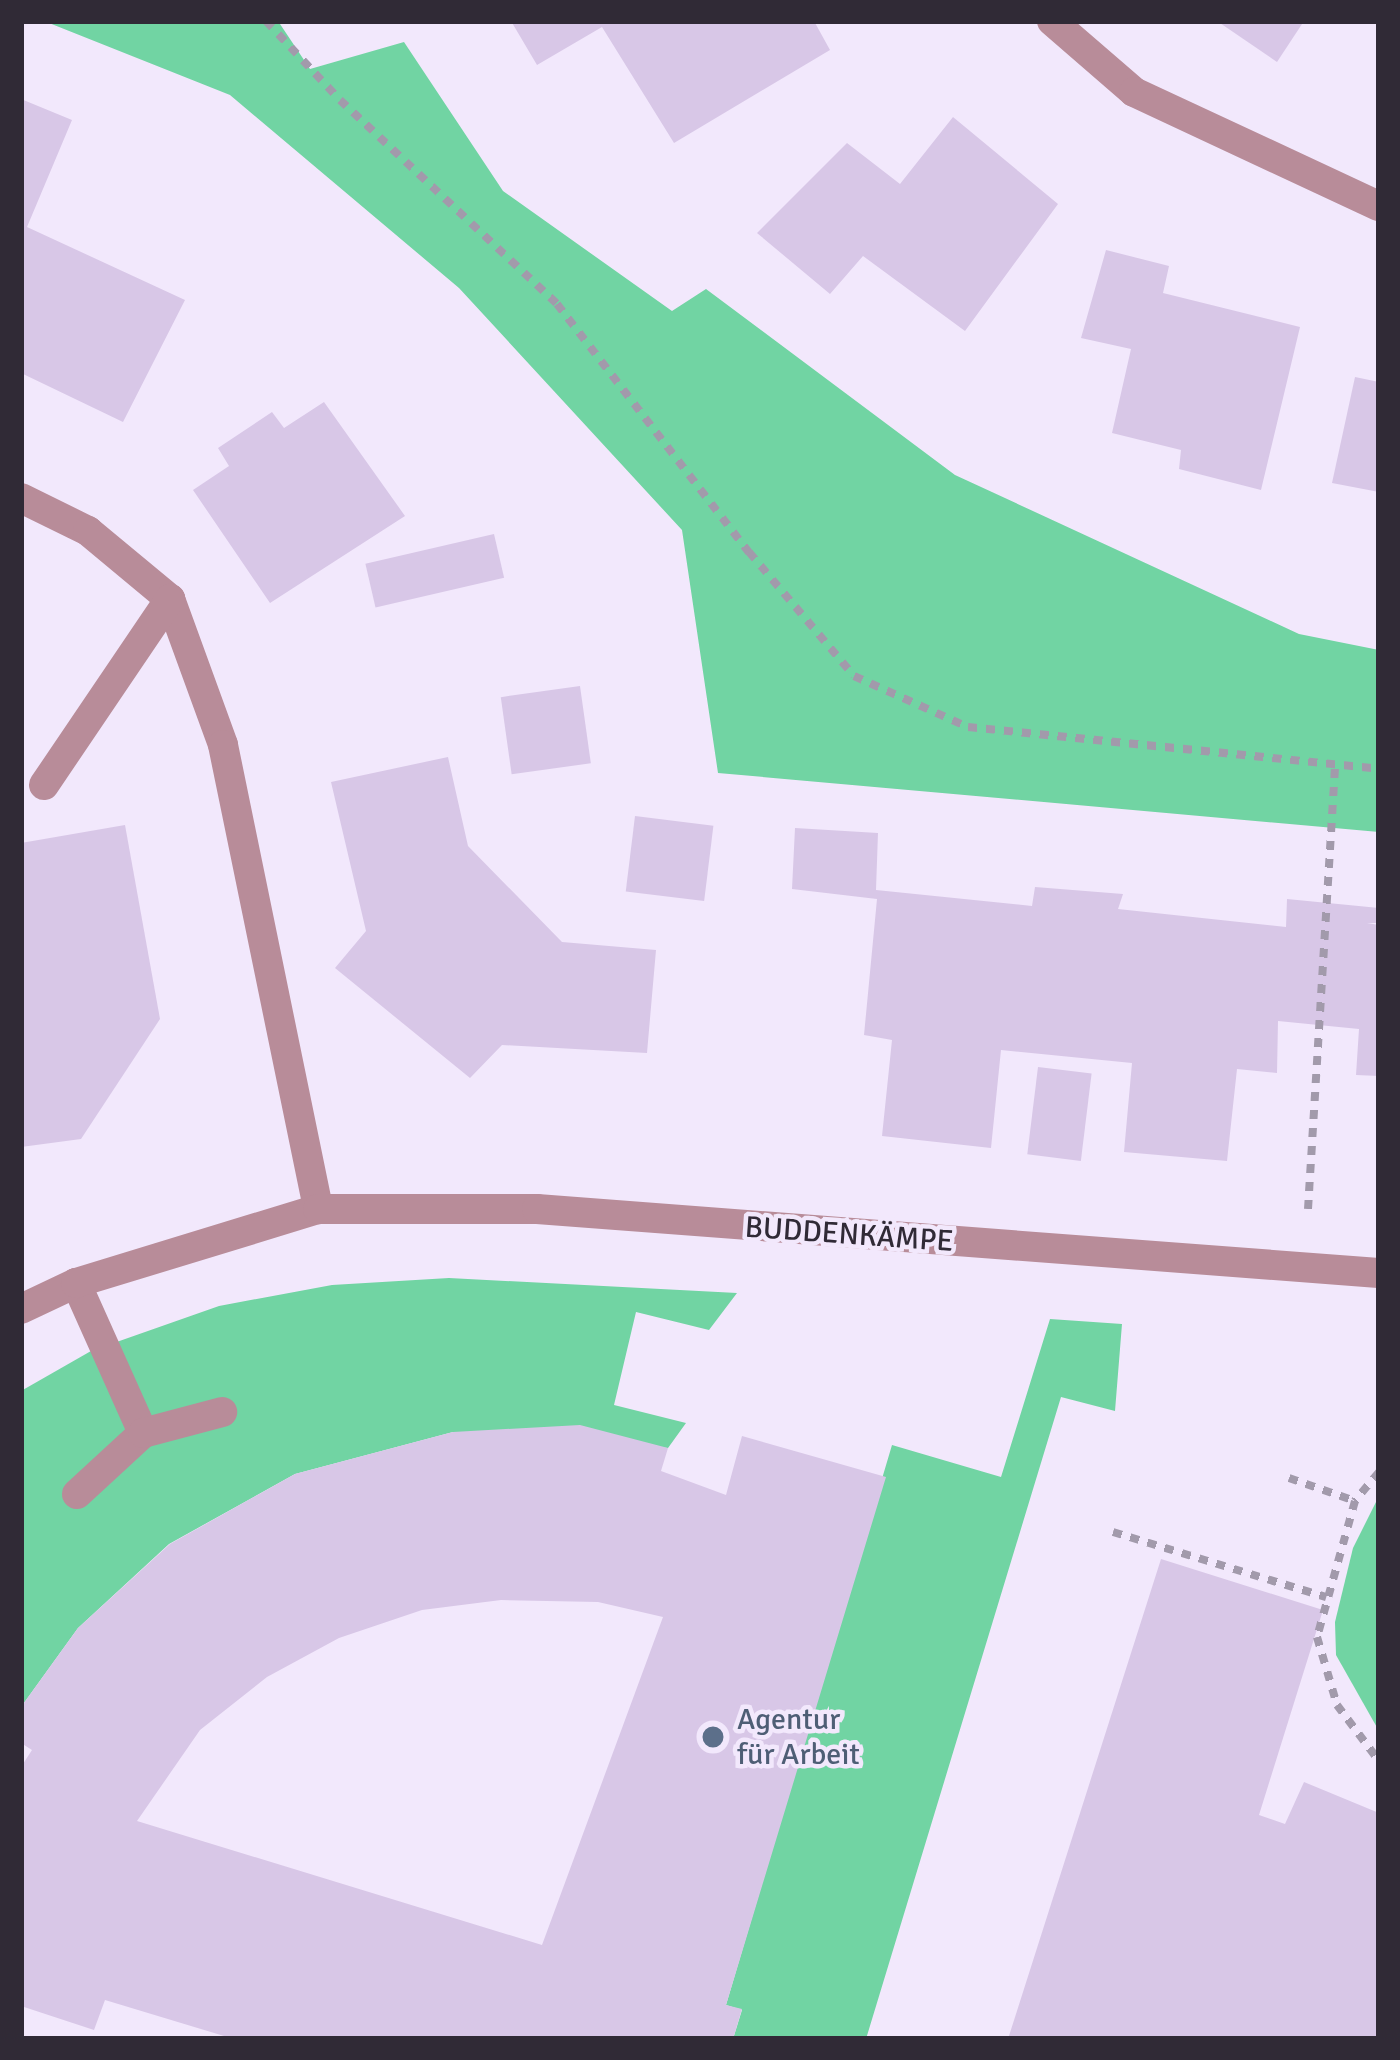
<!DOCTYPE html>
<meta charset="utf-8">
<style>
body{margin:0}
#map{position:relative;width:1400px;height:2060px;overflow:hidden;background:#f2e8fc;font-family:Signika,sans-serif}
div>[style]{position:absolute}
[style*='--x']{left:calc(var(--x)*1px);top:calc(var(--y)*1px);width:calc(var(--w)*1px);rotate:calc(var(--a)*1deg)}
.green>*{inset:0;background:#71d4a3}
.building>*{inset:0;background:#d8c7e7;transform-origin:0 0}
.path>*{height:8px;margin-top:-4px;transform-origin:0;background:repeating-linear-gradient(90deg,#a29aab 0 9px,transparent 0 18px)}
.minor>*{height:30px;margin:-15px;padding:0 15px;transform-origin:15px;border-radius:15px;background:#b88c99}
.dots>*{width:33px;height:33px;translate:-50% -50%;box-sizing:border-box;border:6px solid #f2e8fc;border-radius:50%}
span{translate:-50% -50%;white-space:nowrap;text-align:center;line-height:1.15;-webkit-text-stroke:9px #f2e8fc;paint-order:stroke}
.street-label{font-size:30px;color:#302a36}
.service-label{font-size:30px;color:#4e5e75}
.left{translate:0 -50%;text-align:left}
.frame{position:absolute;inset:0;border:24px solid #302a36;pointer-events:none}
</style>
<div id="map">
<div class="green">
<div style="clip-path:polygon(44px 21px,278px 21px,310px 69px,404px 42px,503px 191px,672px 311px,706px 289px,955px 475px,1299px 634px,1379px 650px,1379px 832px,718px 773px,682px 530px,459px 288px,230px 95px)"></div>
<div style="clip-path:polygon(449px 1278px,737px 1293px,709px 1330px,636px 1312px,614px 1405px,686px 1423px,668px 1448px,453px 1432px,295px 1474px,169px 1544px,78px 1628px,21px 1707px,21px 1391px,91px 1351px,219px 1306px,332px 1285px)"></div>
<div style="clip-path:polygon(1050px 1319px,1122px 1324px,1115px 1411px,1061px 1397px,866px 2039px,733px 2039px,742px 2010px,726px 2005px,892px 1445px,1001px 1477px)"></div>
<div style="clip-path:polygon(1379px 1496px,1379px 1731px,1336px 1655px,1335px 1622px,1353px 1548px)"></div>
</div>
<div class="building">
<div style="clip-path:polygon(511px 21px,814px 21px,830px 50px,674px 143px,602px 27px,537px 65px)"></div>
<div style="clip-path:polygon(1217px 21px,1304px 21px,1277px 62px)"></div>
<div style="clip-path:polygon(21px 99px,72px 120px,27px 227px,185px 300px,123px 422px,21px 373px)"></div>
<div style="clip-path:polygon(953px 117px,1058px 204px,965px 331px,863px 256px,830px 294px,757px 233px,847px 143px,900px 184px)"></div>
<div style="clip-path:polygon(1106px 250px,1169px 266px,1163px 293px,1300px 327px,1261px 490px,1179px 469px,1181px 450px,1112px 433px,1131px 349px,1081px 338px)"></div>
<div style="clip-path:polygon(1355px 377px,1379px 382px,1379px 492px,1332px 483px)"></div>
<div style="clip-path:polygon(324px 402px,405px 516px,270px 603px,193px 490px,229px 466px,218px 448px,272px 412px,284px 428px)"></div>
<div style="left:494px;top:534px;width:45px;height:132px;rotate:77deg"></div>
<div style="left:580px;top:686px;width:78px;height:80px;rotate:82deg"></div>
<div style="clip-path:polygon(448px 757px,468px 846px,562px 942px,656px 950px,647px 1053px,502px 1045px,470px 1078px,335px 968px,366px 931px,331px 782px)"></div>
<div style="left:635px;top:816px;width:79px;height:76px;rotate:7deg"></div>
<div style="clip-path:polygon(125px 825px,160px 1019px,81px 1139px,21px 1147px,21px 843px)"></div>
<div style="clip-path:polygon(795px 828px,878px 833px,876px 890px,1032px 906px,1035px 887px,1123px 894px,1118px 909px,1286px 927px,1287px 899px,1379px 908px,1379px 923px,1367px 923px,1379px 925px,1379px 1076px,1356px 1075px,1359px 1029px,1278px 1021px,1277px 1073px,1237px 1069px,1227px 1161px,1124px 1152px,1132px 1063px,1001px 1050px,991px 1148px,882px 1136px,892px 1040px,864px 1035px,877px 899px,792px 889px)"></div>
<div style="left:1038px;top:1067px;width:54px;height:88px;rotate:7deg"></div>
<div style="clip-path:polygon(evenodd,580px 1425px,668px 1448px,661px 1471px,726px 1495px,742px 1436px,886px 1477px,726px 2005px,742px 2009px,733px 2039px,234px 2039px,105px 2000px,94px 2030px,21px 2006px,21px 1767px,32px 1750px,21px 1743px,21px 1707px,78px 1628px,170px 1544px,295px 1474px,453px 1432px,580px 1425px,501px 1600px,598px 1602px,663px 1617px,542px 1945px,137px 1821px,200px 1730px,267px 1677px,339px 1638px,422px 1610px,501px 1600px)"></div>
<div style="clip-path:polygon(1161px 1559px,1323px 1610px,1259px 1815px,1285px 1824px,1304px 1782px,1379px 1813px,1379px 2039px,1008px 2039px)"></div>
</div>
<div class="path">
<div style="--x:266;--y:21;--w:108;--a:46.9"></div>
<div style="--x:340;--y:100;--w:298;--a:43.2"></div>
<div style="--x:557;--y:304;--w:314;--a:52.3"></div>
<div style="--x:749;--y:552;--w:162;--a:49.7"></div>
<div style="--x:854;--y:676;--w:125;--a:24.1"></div>
<div style="--x:968;--y:727;--w:413;--a:5.8"></div>
<div style="--x:1308;--y:1209;--w:446;--a:-86.5"></div>
<div style="--x:1379;--y:1472;--w:38;--a:130"></div>
<div style="--x:1355;--y:1501;--w:141;--a:105.6"></div>
<div style="--x:1317;--y:1637;--w:71;--a:73.6"></div>
<div style="--x:1337;--y:1705;--w:70;--a:53.1"></div>
<div style="--x:1289;--y:1478;--w:70;--a:19.2"></div>
<div style="--x:1113;--y:1532;--w:223;--a:17"></div>
</div>
<div class="minor">
<div style="--x:1052;--y:21;--w:108;--a:40.9"></div>
<div style="--x:1134;--y:92;--w:270;--a:25"></div>
<div style="--x:21;--y:498;--w:75;--a:26.2"></div>
<div style="--x:88;--y:531;--w:107;--a:39.7"></div>
<div style="--x:170;--y:599;--w:155;--a:70"></div>
<div style="--x:223;--y:745;--w:474;--a:78.4"></div>
<div style="--x:44;--y:785;--w:225;--a:-55.9"></div>
<div style="--x:76;--y:1283;--w:164;--a:65.9"></div>
<div style="--x:21;--y:1309;--w:61;--a:-25.3"></div>
<div style="--x:76;--y:1283;--w:253;--a:-17"></div>
<div style="--x:318;--y:1209;--w:219;--a:0"></div>
<div style="--x:537;--y:1209;--w:844;--a:4.35"></div>
<div style="--x:77;--y:1494;--w:90;--a:-42.7"></div>
<div style="--x:143;--y:1433;--w:82;--a:-14.9"></div>
</div>
<div class="dots">
<div style="left:713px;top:1737px;background:#5c6f8a"></div>
</div>
<div class="street-label">
<span style="left:849px;top:1235px;rotate:4deg">BUDDENKÄMPE</span>
</div>
<div class="service-label">
<span class="left" style="left:737px;top:1737px">Agentur<br>für Arbeit</span>
</div>
<div class="frame"></div>
</div>
